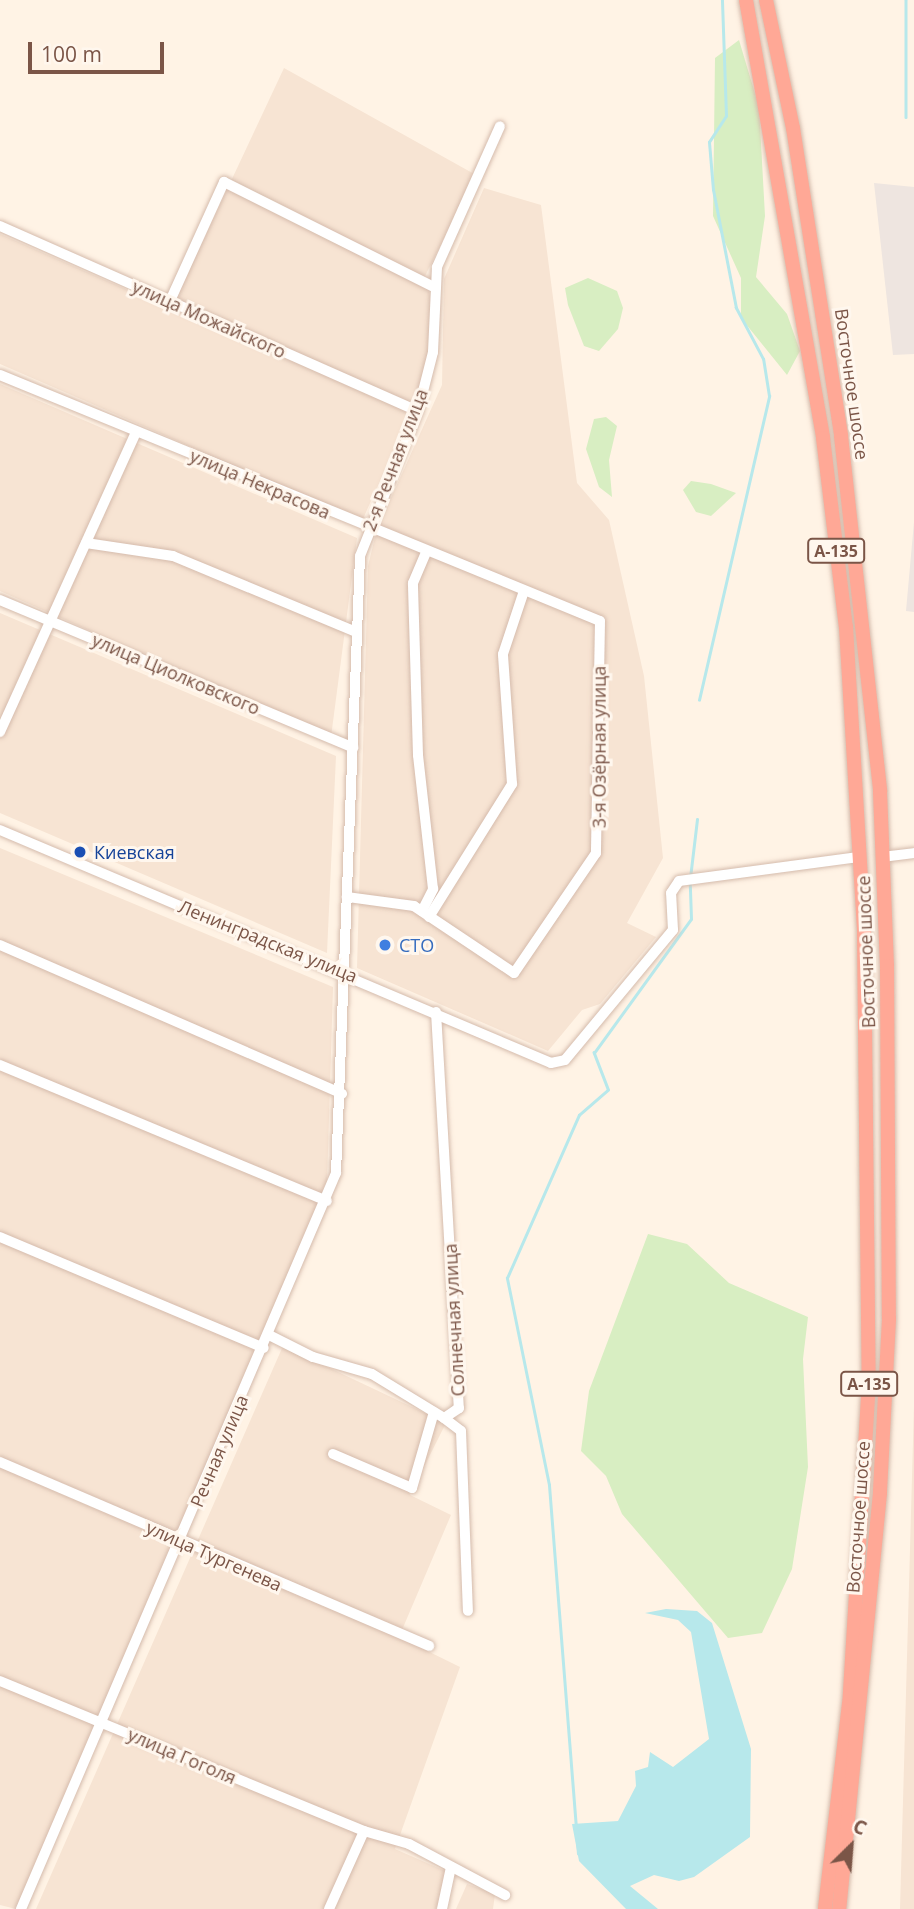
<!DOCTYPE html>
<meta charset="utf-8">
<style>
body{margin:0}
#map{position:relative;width:914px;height:1909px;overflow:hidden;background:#fff3e5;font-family:"Open Sans",sans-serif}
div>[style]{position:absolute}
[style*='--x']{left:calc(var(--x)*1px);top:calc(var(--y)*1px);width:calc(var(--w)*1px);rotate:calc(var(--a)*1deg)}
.residential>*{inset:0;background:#f7e4d3}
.industrial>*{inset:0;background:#eee5e0}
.green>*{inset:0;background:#d8eec2}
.water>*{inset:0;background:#b7e8eb}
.stream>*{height:2.5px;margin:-1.25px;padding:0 1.25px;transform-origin:1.25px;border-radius:1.25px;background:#b7e8eb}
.roads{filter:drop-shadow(0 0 2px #d5bbac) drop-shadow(0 0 2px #d5bbac)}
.minor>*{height:10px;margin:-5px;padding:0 5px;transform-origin:5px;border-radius:5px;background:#fff}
.highway>*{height:14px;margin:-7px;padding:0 7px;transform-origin:7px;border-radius:7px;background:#ffa896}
.dots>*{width:19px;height:19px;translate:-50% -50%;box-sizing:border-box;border:4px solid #fff7ee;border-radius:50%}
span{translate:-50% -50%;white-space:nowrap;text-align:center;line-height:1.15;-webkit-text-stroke:6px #fff7ee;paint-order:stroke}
.shield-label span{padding:2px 5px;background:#fff7ee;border:2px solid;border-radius:5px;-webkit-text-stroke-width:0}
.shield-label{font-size:16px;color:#7b5547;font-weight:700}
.street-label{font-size:18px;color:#7b5547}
.transit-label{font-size:18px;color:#164399}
.left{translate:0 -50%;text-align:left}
.shop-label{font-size:18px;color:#366cbe}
.north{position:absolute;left:816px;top:1811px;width:70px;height:70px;-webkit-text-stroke:5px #fff7ee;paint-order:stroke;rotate:25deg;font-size:19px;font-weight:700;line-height:28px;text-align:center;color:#7b5547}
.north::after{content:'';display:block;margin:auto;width:24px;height:32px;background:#7b5547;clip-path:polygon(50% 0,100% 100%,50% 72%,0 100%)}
.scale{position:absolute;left:28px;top:42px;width:136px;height:32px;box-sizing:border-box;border:4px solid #7b5547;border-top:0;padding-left:9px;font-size:21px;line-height:24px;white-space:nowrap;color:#7b5547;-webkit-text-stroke:5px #fff7ee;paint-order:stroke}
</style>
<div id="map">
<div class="residential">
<div style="clip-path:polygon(284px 68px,476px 175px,425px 276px,434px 313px,430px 370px,362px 521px,0 364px,0 234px,171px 309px)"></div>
<div style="clip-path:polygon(484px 188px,541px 205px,577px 483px,609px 520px,644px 676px,663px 858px,627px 923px,656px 937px,600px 1004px,582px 1010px,548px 1051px,357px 968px,368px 566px,377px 529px,442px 385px,444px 279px)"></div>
<div style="clip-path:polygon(0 384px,357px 538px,331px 737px,0 591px)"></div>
<div style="clip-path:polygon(0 613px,336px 756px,327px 953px,0 813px)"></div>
<div style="clip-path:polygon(0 848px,333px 987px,327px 1183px,16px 1909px,0 1905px)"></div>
<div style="clip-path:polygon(283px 1346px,446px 1423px,410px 1495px,451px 1515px,399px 1637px,460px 1667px,395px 1849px,452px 1874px,436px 1909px,36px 1909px)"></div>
<div style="clip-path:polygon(914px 1405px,914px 1909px,900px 1909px)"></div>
<div style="clip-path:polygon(467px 1884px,495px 1894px,493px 1909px,456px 1909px)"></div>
</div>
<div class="industrial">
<div style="clip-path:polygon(874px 183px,914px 187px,914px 354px,893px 355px)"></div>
<div style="clip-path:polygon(914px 522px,914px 612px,906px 611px)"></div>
</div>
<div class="green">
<div style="clip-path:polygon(739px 40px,759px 107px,765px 216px,756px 277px,787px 314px,800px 351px,787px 375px,741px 318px,741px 278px,713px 216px,715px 58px)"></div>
<div style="clip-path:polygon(588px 278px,617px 291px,623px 308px,618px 329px,599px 351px,584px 346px,568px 305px,565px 288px)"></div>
<div style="clip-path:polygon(606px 417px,617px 426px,609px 460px,612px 497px,599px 487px,586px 449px,594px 419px)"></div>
<div style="clip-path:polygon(691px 481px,711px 484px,736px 493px,711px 516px,696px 512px,683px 490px)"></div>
<div style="clip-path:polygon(648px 1234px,687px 1244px,729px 1283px,808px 1317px,803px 1359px,808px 1467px,792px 1569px,762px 1633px,728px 1638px,622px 1514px,606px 1476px,581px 1451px,589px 1391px)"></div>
</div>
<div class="water">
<div style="clip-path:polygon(666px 1609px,697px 1611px,712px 1623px,751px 1749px,750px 1837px,694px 1877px,679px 1881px,654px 1875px,630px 1886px,658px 1909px,626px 1909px,579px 1861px,572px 1824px,618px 1821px,636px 1786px,635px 1771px,648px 1767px,650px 1752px,673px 1767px,709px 1739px,691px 1632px,678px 1620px,645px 1613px)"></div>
</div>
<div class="stream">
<div style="--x:906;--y:0;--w:117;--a:90"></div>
<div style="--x:699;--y:700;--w:312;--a:-77"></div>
<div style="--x:769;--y:396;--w:37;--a:-99"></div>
<div style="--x:763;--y:359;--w:58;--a:-117.9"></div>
<div style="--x:736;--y:308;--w:120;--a:-101"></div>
<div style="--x:713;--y:190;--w:48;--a:-94.8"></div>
<div style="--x:709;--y:142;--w:31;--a:-57"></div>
<div style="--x:726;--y:116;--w:116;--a:-92"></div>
<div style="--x:690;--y:878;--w:59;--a:-83.2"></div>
<div style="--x:578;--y:1854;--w:370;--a:-94.5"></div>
<div style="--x:549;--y:1485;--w:211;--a:-101.5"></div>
<div style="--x:507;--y:1278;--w:178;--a:-66.2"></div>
<div style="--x:579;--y:1115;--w:38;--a:-41"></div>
<div style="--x:608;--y:1090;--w:40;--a:-111"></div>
<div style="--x:594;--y:1053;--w:165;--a:-54.1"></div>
<div style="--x:691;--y:919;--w:35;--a:-92"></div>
</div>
<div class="roads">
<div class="minor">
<div style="--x:0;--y:226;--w:457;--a:23.9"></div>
<div style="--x:170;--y:301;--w:131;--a:-65.6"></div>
<div style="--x:224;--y:182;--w:233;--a:26.6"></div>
<div style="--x:0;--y:375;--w:648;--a:22.29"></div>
<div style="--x:600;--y:621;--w:232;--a:91"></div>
<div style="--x:596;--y:853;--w:145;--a:124.3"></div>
<div style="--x:514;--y:973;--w:120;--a:-146.2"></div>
<div style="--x:414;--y:906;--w:68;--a:-172.3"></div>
<div style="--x:86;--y:543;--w:88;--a:8.5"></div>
<div style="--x:173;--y:556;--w:196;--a:22.5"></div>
<div style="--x:0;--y:600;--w:383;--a:22.7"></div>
<div style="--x:0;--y:732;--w:329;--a:-65.6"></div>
<div style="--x:0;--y:830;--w:598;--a:22.92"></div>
<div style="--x:551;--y:1063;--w:14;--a:-12"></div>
<div style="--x:565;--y:1060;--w:169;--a:-50.3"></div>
<div style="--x:673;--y:930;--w:37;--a:-93"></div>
<div style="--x:671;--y:893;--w:14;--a:-56"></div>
<div style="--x:679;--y:881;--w:183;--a:-7.6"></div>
<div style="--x:882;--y:857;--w:32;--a:-7"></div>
<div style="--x:422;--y:911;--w:25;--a:-63"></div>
<div style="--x:433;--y:889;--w:135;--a:-96.4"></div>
<div style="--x:418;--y:755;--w:172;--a:-91.7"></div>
<div style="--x:413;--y:583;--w:34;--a:-67"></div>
<div style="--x:429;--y:917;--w:157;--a:-58"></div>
<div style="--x:512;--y:784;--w:130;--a:-94"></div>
<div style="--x:503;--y:654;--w:66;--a:-71.6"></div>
<div style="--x:0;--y:945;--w:373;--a:23.5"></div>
<div style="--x:436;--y:1012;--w:397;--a:86.7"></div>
<div style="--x:459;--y:1408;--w:18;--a:146"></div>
<div style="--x:444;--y:1418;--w:21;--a:37"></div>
<div style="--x:461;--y:1431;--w:180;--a:87.8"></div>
<div style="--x:0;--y:1065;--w:354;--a:22.6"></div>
<div style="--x:0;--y:1237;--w:286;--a:22.8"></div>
<div style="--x:269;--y:1335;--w:49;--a:26.6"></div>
<div style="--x:313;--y:1357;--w:61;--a:16.1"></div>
<div style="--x:372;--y:1374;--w:84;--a:31.4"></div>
<div style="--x:333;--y:1454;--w:86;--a:23.3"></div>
<div style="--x:412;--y:1488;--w:79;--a:-73.9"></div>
<div style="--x:0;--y:1462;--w:467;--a:23.2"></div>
<div style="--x:0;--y:1681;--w:394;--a:22.4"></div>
<div style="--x:364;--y:1831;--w:47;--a:16.1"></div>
<div style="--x:409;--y:1844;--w:109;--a:28"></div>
<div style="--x:21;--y:1909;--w:801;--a:-66.83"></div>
<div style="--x:336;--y:1173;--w:617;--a:-87.77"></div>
<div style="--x:360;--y:556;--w:156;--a:-68.2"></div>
<div style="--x:418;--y:411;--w:61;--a:-75.7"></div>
<div style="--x:433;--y:352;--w:85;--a:-87.3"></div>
<div style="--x:437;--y:267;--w:154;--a:-65.9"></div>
<div style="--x:329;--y:1909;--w:85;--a:-65.8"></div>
<div style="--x:442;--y:1909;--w:43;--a:-77.9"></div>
</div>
<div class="highway">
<div style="--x:746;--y:0;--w:445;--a:80"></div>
<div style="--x:823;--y:438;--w:190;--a:83.1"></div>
<div style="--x:846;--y:627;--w:307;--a:86.6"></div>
<div style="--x:864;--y:933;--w:448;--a:89.4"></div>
<div style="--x:869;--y:1381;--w:315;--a:93.5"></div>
<div style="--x:850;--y:1695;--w:215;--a:96.7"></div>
<div style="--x:766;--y:0;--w:131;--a:78.1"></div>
<div style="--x:793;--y:128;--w:312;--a:81.1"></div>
<div style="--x:841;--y:436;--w:358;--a:83.7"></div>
<div style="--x:880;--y:792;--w:174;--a:87.7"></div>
<div style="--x:887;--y:966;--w:353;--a:89.7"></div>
<div style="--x:889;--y:1319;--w:174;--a:93"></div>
<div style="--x:880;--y:1493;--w:418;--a:95.6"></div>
</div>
</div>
<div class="dots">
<div style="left:80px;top:852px;background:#1a4fb4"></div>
<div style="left:385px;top:945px;background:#3f7fe0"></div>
</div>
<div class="shield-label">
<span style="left:836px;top:551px">А-135</span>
<span style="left:869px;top:1384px">А-135</span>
</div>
<div class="street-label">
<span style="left:209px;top:319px;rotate:24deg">улица Можайского</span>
<span style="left:852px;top:384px;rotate:82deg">Восточное шоссе</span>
<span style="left:395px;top:460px;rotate:-69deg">2-я Речная улица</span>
<span style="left:260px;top:484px;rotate:23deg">улица Некрасова</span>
<span style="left:176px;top:674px;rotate:23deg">улица Циолковского</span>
<span style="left:599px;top:747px;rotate:-90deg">3-я Озёрная улица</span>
<span style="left:268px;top:941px;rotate:22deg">Ленинградская улица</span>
<span style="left:866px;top:952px;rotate:-92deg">Восточное шоссе</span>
<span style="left:454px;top:1320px;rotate:-93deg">Солнечная улица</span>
<span style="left:219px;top:1451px;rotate:-67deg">Речная улица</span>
<span style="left:858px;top:1517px;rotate:-86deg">Восточное шоссе</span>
<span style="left:214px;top:1556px;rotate:24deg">улица Тургенева</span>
<span style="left:182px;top:1756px;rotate:23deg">улица Гоголя</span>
</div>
<div class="transit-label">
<span class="left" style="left:94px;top:852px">Киевская</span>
</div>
<div class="shop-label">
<span class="left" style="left:399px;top:945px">СТО</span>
</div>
<div class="north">С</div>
<div class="scale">100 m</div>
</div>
